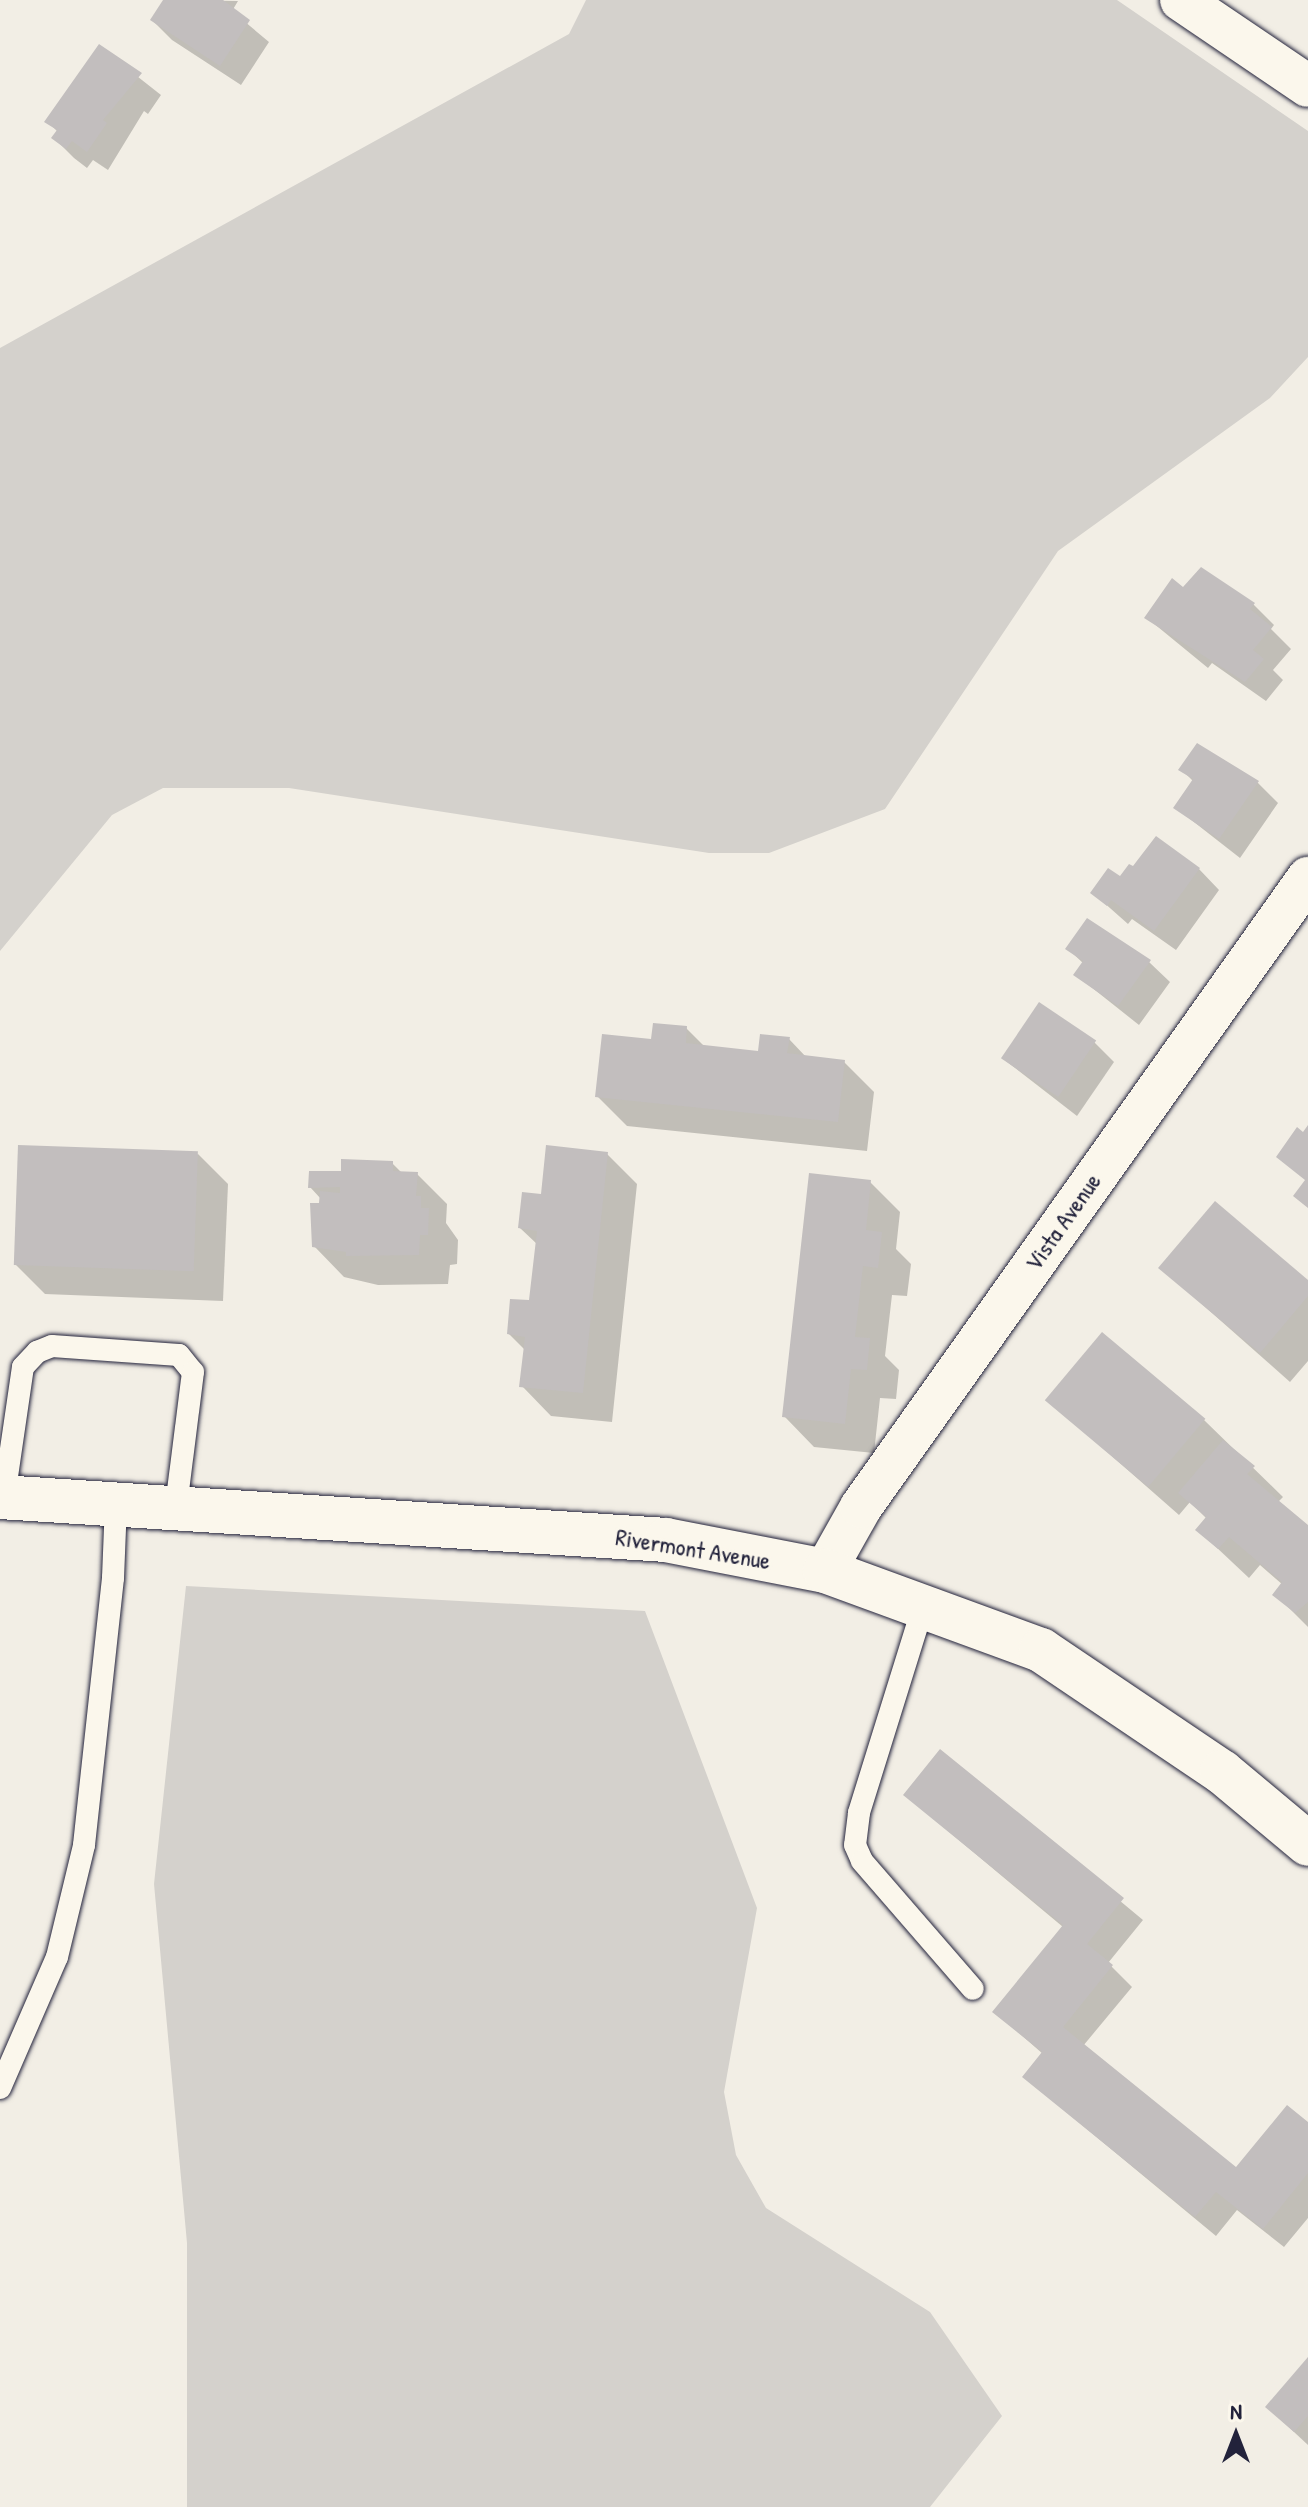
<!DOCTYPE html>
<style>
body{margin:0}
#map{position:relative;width:1308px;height:2507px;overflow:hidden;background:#f2eee5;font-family:"Patrick Hand",sans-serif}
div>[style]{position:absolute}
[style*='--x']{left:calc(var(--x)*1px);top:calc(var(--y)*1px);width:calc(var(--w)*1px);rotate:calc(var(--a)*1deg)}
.green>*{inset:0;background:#d4d1cc}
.shadow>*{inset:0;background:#0003}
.building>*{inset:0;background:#c2bebe;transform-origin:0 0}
.roads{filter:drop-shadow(0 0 2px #22223b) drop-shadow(0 0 2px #22223b)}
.lane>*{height:22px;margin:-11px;padding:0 11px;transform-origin:11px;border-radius:11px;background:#fbf7ec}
.street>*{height:42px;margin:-21px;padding:0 21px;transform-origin:21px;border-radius:21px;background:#fbf7ec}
.secondary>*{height:44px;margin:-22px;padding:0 22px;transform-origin:22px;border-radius:22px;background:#fbf7ec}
span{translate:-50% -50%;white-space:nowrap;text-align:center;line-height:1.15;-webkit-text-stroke:6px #fbf7ec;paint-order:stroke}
.street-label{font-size:24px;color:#22223b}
.north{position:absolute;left:1196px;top:2395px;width:80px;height:80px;-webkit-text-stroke:6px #fbf7ec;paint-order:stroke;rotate:0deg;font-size:22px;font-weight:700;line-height:32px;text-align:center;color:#22223b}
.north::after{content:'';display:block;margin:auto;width:28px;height:36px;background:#22223b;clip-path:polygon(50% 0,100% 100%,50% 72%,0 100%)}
</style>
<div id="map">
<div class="green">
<div style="clip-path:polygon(586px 0,1117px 0,1308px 131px,1308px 357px,1270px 398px,1058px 551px,885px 809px,769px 853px,709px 853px,289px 788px,163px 788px,112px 815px,0 951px,0 348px,569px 34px)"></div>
<div style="clip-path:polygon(186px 1586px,645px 1611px,757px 1908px,724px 2092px,736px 2155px,766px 2208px,930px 2312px,1002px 2416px,930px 2507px,187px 2507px,187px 2243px,154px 1884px)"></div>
</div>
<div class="shadow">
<div style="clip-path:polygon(165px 0,238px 1px,232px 11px,269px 42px,241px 85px,172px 40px,152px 20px)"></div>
<div style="clip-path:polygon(100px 47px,161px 95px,148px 114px,144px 111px,108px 170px,93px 160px,87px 168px,74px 158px,54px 138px,58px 132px,47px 121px)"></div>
<div style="clip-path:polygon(1184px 590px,1253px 604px,1274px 625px,1271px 629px,1291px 649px,1273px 670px,1283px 680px,1266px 701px,1212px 663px,1208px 668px,1147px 618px)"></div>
<div style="clip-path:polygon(1197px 746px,1258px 783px,1278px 803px,1240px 858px,1176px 808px,1194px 782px,1181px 769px)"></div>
<div style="clip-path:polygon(1199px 869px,1219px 890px,1176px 950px,1132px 919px,1128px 924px,1093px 893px,1120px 878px)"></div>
<div style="clip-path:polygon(1068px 949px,1149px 962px,1170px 982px,1139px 1025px,1076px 975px,1084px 964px)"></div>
<div style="clip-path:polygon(686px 1028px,705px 1047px,760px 1053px,789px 1039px,807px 1058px,844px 1062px,874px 1092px,867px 1151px,627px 1126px,597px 1096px,653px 1041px)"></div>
<div style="clip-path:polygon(1094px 1042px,1114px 1062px,1077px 1116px,1002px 1058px)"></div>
<div style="clip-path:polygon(198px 1154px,228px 1184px,223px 1301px,45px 1294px,15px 1264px)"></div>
<div style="clip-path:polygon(607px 1154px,637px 1184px,612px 1422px,551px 1416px,522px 1386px,525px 1350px,509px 1334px,531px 1302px,538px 1245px,520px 1228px)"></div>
<div style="clip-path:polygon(392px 1163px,403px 1174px,417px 1174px,447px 1204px,446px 1223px,458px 1240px,457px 1264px,450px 1265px,448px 1284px,378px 1285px,344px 1277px,314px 1246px,321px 1199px,310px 1187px,343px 1173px)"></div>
<div style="clip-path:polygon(870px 1182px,900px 1212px,896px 1249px,911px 1264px,907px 1296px,892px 1295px,885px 1356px,899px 1370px,896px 1399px,880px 1398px,874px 1453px,814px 1447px,785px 1417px)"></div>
<div style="clip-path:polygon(1161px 1268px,1308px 1282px,1308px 1361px,1290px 1382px)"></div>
<div style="clip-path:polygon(1048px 1400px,1204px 1420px,1283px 1497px,1278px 1502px,1308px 1527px,1308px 1627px,1275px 1594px,1283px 1585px,1260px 1565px,1249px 1578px,1198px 1530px,1207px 1519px,1190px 1502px,1179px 1515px)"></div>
<div style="clip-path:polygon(941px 1752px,1143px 1920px,1108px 1963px,1132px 1987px,1083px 2046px,1237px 2170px,1308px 2124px,1308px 2218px,1284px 2247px,1237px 2210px,1216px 2236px,1024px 2077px,1043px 2054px,995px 2012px,1063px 1927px,905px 1795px)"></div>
<div style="clip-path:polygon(1308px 2360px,1308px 2445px,1267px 2407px)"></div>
</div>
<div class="building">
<div style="clip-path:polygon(163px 0,223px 0,250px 20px,220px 66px,150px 20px)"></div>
<div style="clip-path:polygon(99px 44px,142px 73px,103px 120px,107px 123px,87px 152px,72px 141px,66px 149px,51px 138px,57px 130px,44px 122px)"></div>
<div style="clip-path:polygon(1201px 567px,1255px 603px,1250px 609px,1272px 627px,1253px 650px,1264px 659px,1245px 682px,1144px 618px,1172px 578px,1183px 587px)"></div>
<div style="clip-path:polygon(1197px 743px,1259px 781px,1219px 839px,1173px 808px,1193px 779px,1178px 770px)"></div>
<div style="clip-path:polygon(1156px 836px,1200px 868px,1154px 931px,1111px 900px,1107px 906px,1090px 893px,1108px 868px,1120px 876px,1129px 864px,1133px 866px)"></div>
<div style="clip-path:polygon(1087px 918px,1151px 960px,1118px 1006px,1073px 975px,1083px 961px,1065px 949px)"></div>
<div style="left:1039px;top:1002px;width:69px;height:68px;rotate:34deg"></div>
<div style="clip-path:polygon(653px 1023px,687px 1026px,686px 1043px,758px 1051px,760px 1034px,790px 1037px,787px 1053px,845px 1060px,838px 1122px,595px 1097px,602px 1034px,651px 1039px)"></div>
<div style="clip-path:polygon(1308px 1125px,1308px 1208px,1293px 1196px,1305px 1180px,1276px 1157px,1297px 1127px,1303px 1132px)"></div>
<div style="left:18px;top:1145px;width:180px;height:120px;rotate:2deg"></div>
<div style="clip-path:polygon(546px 1145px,608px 1152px,583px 1393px,519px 1387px,525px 1337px,507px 1334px,510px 1299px,529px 1300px,537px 1231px,518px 1228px,522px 1192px,541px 1194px)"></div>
<div style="clip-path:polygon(341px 1159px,393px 1161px,393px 1171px,418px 1172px,416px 1196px,421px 1196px,421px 1208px,429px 1208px,428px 1235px,420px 1235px,419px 1255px,346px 1256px,346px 1252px,312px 1247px,310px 1203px,319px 1203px,320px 1191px,340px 1193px,340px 1187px,308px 1188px,309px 1171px,341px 1171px)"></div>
<div style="clip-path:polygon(809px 1173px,871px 1180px,866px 1230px,882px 1232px,878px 1268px,863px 1266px,855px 1337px,870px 1338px,867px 1370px,851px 1369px,845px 1424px,782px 1417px)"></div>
<div style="clip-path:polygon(1215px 1201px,1308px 1280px,1308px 1296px,1260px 1353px,1158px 1268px)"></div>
<div style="left:1102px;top:1332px;width:135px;height:89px;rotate:40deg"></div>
<div style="clip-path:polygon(1223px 1440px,1255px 1466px,1247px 1474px,1308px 1525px,1308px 1602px,1295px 1613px,1272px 1595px,1282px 1582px,1229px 1537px,1218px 1549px,1195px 1530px,1206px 1517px,1178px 1493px)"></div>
<div style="clip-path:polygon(940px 1749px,1124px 1898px,1087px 1944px,1113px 1965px,1063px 2027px,1236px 2167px,1287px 2105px,1308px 2122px,1308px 2173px,1263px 2229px,1216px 2192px,1195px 2217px,1022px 2077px,1042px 2052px,992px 2012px,1063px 1925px,903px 1795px)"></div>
<div style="clip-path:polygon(1308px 2357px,1308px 2416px,1294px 2432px,1265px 2407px)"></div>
</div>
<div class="roads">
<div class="lane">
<div style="--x:4;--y:1497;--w:131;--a:-81.7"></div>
<div style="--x:23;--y:1367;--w:21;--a:-47"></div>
<div style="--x:37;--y:1352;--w:16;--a:-22"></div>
<div style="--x:52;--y:1346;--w:127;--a:4.1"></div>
<div style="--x:179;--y:1355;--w:22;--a:51"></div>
<div style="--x:193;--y:1372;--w:136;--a:97.2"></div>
<div style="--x:923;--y:1607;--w:216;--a:107.3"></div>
<div style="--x:859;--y:1813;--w:32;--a:97"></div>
<div style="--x:855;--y:1845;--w:17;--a:66"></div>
<div style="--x:862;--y:1861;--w:169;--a:49.1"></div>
<div style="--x:0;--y:2088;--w:143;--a:-66.5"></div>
<div style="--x:57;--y:1957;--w:115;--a:-76.4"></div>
<div style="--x:84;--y:1845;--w:269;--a:-83.8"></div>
<div style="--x:113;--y:1578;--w:75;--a:-87.7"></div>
</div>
<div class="street">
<div style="--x:1181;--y:0;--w:153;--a:34.1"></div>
<div style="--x:825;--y:1571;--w:73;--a:-60.6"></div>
<div style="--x:861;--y:1507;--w:772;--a:-54.6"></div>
</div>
<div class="secondary">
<div style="--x:0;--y:1497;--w:667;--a:3.69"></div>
<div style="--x:666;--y:1540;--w:162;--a:11"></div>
<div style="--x:825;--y:1571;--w:230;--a:20.1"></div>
<div style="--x:1041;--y:1650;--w:218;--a:34"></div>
<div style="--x:1222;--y:1772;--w:112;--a:39.9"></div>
</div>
</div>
<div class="street-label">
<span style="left:1063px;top:1222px;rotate:-55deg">Vista Avenue</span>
<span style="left:693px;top:1549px;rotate:9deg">Rivermont Avenue</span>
</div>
<div class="north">N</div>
</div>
